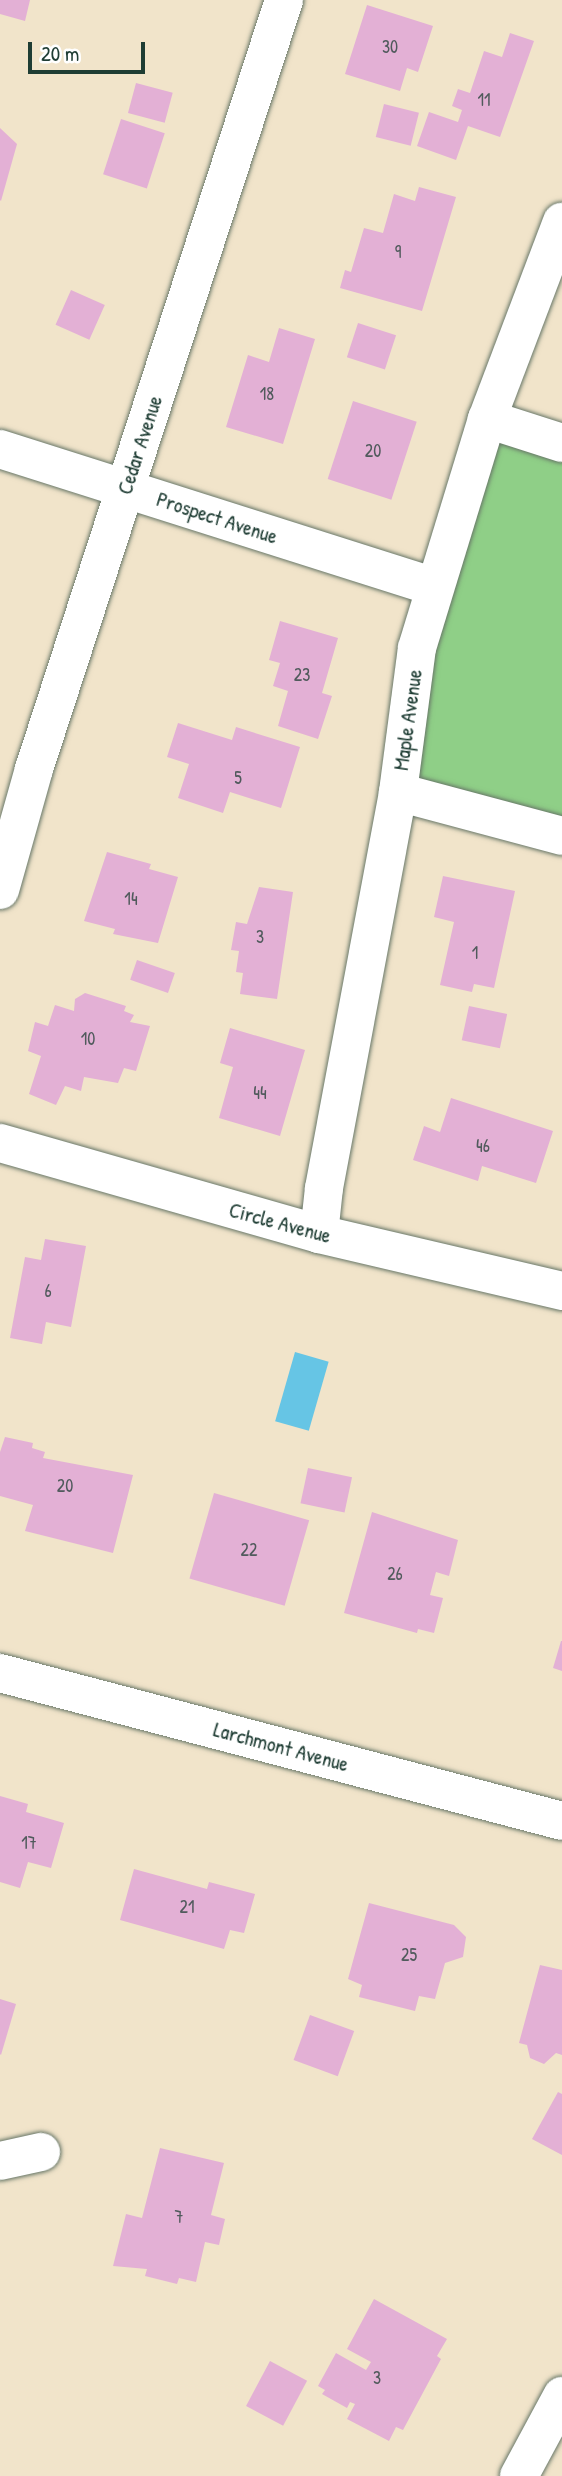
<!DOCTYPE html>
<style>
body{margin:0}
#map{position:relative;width:562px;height:2476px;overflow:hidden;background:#f1e4ca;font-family:"Patrick Hand",sans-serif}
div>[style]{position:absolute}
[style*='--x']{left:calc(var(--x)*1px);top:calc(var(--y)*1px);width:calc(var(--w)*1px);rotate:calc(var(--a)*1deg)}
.green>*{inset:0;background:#8fcf87}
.water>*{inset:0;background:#66c5e5;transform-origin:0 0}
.building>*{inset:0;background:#e3b0d5;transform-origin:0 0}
.roads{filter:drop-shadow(0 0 2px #687768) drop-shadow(0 0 2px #687768)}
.street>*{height:38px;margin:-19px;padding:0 19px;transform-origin:19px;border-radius:19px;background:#fff}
.secondary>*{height:38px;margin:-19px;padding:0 19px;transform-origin:19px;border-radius:19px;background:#fff}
span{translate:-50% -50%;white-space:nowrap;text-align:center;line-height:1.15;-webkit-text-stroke:5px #fff;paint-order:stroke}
.number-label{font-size:18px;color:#505a5c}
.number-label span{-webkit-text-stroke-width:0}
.street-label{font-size:21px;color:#1f3d34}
.scale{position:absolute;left:28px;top:42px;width:117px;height:32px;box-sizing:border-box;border:4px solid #1f3d34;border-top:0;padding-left:9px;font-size:21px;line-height:24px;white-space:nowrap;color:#1f3d34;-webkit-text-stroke:5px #fff;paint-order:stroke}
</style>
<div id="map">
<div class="green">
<div style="clip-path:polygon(498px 433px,562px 454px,562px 824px,408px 784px,432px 637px)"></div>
</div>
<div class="water">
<div style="left:295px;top:1352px;width:35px;height:72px;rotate:16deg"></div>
</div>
<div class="building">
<div style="clip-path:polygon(0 0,30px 0,25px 21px,0 14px)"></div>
<div style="clip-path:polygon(367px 5px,433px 26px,418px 72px,407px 68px,400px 91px,345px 74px)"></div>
<div style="clip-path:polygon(510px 33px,534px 41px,500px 137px,468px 126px,456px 160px,417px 146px,429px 112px,458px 122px,462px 110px,452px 106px,458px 89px,470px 93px,484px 51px,502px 57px)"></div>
<div style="left:136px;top:83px;width:38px;height:31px;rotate:15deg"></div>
<div style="left:384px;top:104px;width:36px;height:34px;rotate:14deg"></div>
<div style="left:121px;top:119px;width:46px;height:58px;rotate:18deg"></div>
<div style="clip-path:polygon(0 128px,17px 144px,1px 201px,0 200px)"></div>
<div style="clip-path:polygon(419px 187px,456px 197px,422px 311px,340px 288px,345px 270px,351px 272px,364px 228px,383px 233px,394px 194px,415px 201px)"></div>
<div style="left:71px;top:290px;width:37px;height:38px;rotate:24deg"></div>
<div style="left:358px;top:323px;width:40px;height:36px;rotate:18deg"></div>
<div style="clip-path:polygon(279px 328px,315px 339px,283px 444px,226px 427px,248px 355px,269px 362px)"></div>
<div style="left:353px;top:401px;width:67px;height:82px;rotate:18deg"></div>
<div style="clip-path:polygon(280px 621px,338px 638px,322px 693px,332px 696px,318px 739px,278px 726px,288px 691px,273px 686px,280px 663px,269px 660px)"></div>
<div style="clip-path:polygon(178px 723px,232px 740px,236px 727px,300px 747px,281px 808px,230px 792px,223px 813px,178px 798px,189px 764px,167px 757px)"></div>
<div style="clip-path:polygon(107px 852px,151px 864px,149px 869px,178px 877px,158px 943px,113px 934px,115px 929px,84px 921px)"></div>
<div style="clip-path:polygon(443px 876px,515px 891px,494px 988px,474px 984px,472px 992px,440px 985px,454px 922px,434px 917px)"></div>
<div style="clip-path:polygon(259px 887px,293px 892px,277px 999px,240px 994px,243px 973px,236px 972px,239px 951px,231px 950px,236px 922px,247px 924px)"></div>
<div style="left:137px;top:960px;width:40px;height:21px;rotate:19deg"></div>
<div style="clip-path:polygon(85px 993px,126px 1006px,124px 1011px,134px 1015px,130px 1022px,150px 1026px,136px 1071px,124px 1068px,118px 1083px,84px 1077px,81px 1091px,65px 1086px,56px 1105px,29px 1094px,41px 1056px,28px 1051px,35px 1022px,48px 1026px,55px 1005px,74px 1011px,75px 999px)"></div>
<div style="left:469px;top:1006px;width:39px;height:35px;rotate:12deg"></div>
<div style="clip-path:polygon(230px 1028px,305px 1050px,280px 1136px,219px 1118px,233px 1067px,220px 1063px)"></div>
<div style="clip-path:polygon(451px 1098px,553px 1131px,536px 1183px,482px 1166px,478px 1181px,413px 1160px,424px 1126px,440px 1132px)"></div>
<div style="clip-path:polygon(45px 1239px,86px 1246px,71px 1327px,46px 1322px,42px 1344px,10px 1338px,25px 1257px,41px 1260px)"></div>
<div style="clip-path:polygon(5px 1437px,33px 1443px,32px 1448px,45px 1452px,43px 1458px,133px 1475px,113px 1553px,25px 1531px,33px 1505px,0 1496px,0 1452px)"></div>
<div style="left:308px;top:1468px;width:45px;height:36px;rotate:12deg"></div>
<div style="left:214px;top:1493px;width:99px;height:89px;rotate:16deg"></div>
<div style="clip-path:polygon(372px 1512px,458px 1540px,449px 1576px,436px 1572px,430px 1595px,443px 1598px,434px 1633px,418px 1629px,417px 1633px,344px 1613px)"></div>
<div style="clip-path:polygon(561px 1641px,562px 1641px,562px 1671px,553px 1668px)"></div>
<div style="clip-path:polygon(0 1796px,28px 1804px,26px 1812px,64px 1823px,51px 1868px,28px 1862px,20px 1888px,0 1882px)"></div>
<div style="clip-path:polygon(134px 1869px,207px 1889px,209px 1882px,255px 1894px,244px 1933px,230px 1930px,224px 1949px,120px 1920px)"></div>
<div style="clip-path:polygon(369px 1903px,454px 1925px,466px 1937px,463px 1957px,445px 1963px,435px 1999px,419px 1996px,415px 2011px,359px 1997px,362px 1985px,348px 1979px)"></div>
<div style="clip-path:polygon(540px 1965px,562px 1970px,562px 2055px,556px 2053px,544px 2064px,530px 2058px,527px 2045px,519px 2043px)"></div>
<div style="clip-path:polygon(0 1999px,16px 2004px,1px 2055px,0 2054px)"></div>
<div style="left:310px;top:2015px;width:47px;height:48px;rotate:20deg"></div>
<div style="clip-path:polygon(558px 2092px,562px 2094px,562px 2155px,532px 2139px)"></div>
<div style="clip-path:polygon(160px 2148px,224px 2163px,211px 2215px,225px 2219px,219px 2245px,205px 2242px,196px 2282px,179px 2278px,177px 2284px,145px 2276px,147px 2269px,113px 2266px,126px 2214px,142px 2218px)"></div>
<div style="clip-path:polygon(374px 2299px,447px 2339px,437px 2356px,441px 2359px,403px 2430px,396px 2427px,389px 2441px,347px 2419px,355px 2404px,350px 2402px,347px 2408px,322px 2394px,325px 2390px,318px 2386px,336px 2353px,366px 2370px,371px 2362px,347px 2349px)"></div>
<div style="left:270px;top:2361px;width:42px;height:51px;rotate:28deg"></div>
</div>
<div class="roads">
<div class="street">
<div style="--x:487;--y:419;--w:79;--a:17.7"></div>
<div style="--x:0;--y:449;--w:455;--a:17.6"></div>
<div style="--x:398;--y:792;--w:170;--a:15"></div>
<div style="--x:0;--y:890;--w:126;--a:-74.3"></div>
<div style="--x:34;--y:769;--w:809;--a:-71.99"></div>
<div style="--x:0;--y:1143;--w:332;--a:15.9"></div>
<div style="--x:319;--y:1234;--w:250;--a:13.2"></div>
<div style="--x:319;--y:1234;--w:46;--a:-83.8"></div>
<div style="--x:324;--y:1188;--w:403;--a:-79.4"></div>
<div style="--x:398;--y:792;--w:145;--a:-82.5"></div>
<div style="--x:417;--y:648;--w:239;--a:-73"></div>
<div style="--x:487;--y:419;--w:211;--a:-69.2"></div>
<div style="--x:0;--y:2161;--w:42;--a:-12.4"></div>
<div style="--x:519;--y:2476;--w:91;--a:-61.7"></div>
</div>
<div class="secondary">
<div style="--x:0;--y:1673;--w:581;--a:14.75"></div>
</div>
</div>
<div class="number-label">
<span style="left:390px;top:47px">30</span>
<span style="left:484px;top:100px">11</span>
<span style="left:398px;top:252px">9</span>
<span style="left:267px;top:394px">18</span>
<span style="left:373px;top:451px">20</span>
<span style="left:302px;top:675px">23</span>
<span style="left:238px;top:778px">5</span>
<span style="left:131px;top:899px">14</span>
<span style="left:260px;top:937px">3</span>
<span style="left:475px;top:953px">1</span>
<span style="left:88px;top:1039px">10</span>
<span style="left:260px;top:1093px">44</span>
<span style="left:483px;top:1146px">46</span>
<span style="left:48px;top:1291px">6</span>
<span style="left:65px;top:1486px">20</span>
<span style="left:249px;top:1550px">22</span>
<span style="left:395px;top:1574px">26</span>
<span style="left:29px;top:1843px">17</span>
<span style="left:187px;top:1907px">21</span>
<span style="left:409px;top:1955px">25</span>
<span style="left:179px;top:2217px">7</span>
<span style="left:377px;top:2378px">3</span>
</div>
<div class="street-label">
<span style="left:140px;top:445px;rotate:-72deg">Cedar Avenue</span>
<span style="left:217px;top:518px;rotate:18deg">Prospect Avenue</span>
<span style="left:408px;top:720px;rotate:-82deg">Maple Avenue</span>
<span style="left:280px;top:1223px;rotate:15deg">Circle Avenue</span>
<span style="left:281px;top:1747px;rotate:15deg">Larchmont Avenue</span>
</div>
<div class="scale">20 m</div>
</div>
